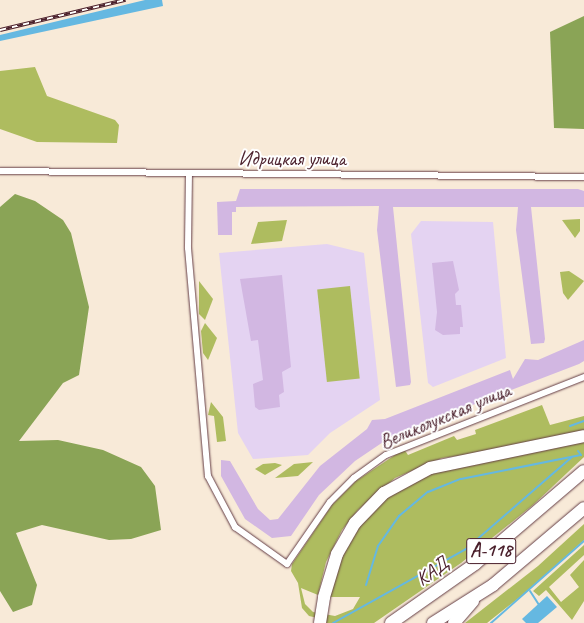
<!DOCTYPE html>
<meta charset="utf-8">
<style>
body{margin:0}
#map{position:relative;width:584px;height:623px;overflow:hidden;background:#f8ead8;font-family:Caveat,sans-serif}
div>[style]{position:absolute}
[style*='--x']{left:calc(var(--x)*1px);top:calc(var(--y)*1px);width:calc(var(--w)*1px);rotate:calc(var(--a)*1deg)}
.built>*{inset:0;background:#e4d3f2}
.green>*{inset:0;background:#aebc5f;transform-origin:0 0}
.forest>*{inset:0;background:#8aa456}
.water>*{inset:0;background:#65b8e1}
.stream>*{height:2px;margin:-1px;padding:0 1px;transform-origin:1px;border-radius:1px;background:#65b8e1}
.building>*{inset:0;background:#d2b7e2}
.roads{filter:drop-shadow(0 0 1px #643d45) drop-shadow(0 0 1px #643d45)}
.street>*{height:6px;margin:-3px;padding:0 3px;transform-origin:3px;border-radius:3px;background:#fff}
.highway>*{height:12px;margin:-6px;padding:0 6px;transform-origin:6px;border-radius:6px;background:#fff}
.rail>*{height:3.5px;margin-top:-1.75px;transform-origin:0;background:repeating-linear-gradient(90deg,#fff 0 6px,#4a1f2b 0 12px);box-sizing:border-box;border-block:1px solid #4a1f2b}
span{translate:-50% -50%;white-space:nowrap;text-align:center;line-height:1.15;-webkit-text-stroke:4px #fff;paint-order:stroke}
.shield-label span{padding:1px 3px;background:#fff;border:1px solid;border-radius:3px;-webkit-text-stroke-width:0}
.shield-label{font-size:19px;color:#4a1f2b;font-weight:700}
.street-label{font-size:20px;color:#4a1f2b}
</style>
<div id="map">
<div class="built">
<div style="clip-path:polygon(421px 221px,493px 222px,506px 358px,433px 387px,428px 383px,411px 234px)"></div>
<div style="clip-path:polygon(327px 244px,364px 253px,380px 400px,330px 433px,308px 455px,253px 459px,238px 433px,219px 253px)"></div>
</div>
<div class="green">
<div style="clip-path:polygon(35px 67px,47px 96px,115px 120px,119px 125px,117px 143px,37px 142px,0 129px,0 71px)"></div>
<div style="clip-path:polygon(580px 219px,580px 231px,575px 238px,562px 220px)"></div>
<div style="clip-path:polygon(287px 220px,282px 241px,251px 244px,258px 222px)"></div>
<div style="clip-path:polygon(569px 271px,584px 281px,568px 300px,563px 293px,560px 272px)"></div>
<div style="clip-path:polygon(199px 281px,213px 299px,205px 320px,199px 314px)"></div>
<div style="left:350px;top:286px;width:93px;height:33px;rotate:84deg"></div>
<div style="clip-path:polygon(205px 323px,217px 338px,208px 360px,203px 353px,201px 331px)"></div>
<div style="clip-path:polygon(211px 402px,223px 417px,226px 441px,217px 442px,214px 416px,208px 415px)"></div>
<div style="clip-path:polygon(542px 405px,550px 425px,584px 416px,584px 431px,501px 450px,442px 458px,395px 478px,358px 510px,342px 530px,326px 562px,318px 595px,301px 588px,305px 604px,313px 612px,335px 616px,353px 609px,360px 597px,329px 597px,334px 571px,357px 526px,376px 505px,409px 480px,458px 463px,543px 451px,584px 440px,584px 457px,533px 505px,461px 563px,374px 623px,322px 623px,326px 620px,309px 616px,302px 608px,298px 583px,291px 571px,292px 564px,332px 505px,356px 481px,404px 449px,408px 455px,454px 436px,457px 440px,476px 434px,475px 430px)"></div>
<div style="clip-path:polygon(313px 462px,298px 476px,275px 478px,294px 464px)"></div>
<div style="clip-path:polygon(263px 464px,275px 463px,282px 465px,265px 475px,255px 469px)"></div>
<div style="clip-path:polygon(584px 524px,584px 540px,530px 589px,487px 623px,465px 623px,538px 566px)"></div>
<div style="clip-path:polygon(584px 545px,584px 555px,549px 587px,561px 602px,579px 587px,570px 575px,584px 560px,584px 601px,572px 620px,546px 590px,539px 596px,533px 591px)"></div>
</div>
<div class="forest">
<div style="clip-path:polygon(584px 16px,584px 129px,554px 128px,550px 32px)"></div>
<div style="clip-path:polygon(15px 194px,35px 201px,63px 220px,71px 233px,89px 307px,79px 375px,63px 383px,19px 441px,58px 440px,103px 450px,141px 467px,155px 486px,161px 530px,131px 539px,109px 540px,42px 525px,16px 533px,37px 585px,32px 605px,13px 612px,0 591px,0 207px)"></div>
</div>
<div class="water">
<div style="clip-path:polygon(145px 0,162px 0,163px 6px,0 41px,0 35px)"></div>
<div style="clip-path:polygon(547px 596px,557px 607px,538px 623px,526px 623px,522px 619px)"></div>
</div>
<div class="stream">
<div style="--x:570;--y:426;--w:15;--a:-20"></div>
<div style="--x:366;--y:585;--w:41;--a:-72.9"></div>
<div style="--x:378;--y:546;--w:37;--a:-55"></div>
<div style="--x:399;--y:516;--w:38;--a:-40"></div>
<div style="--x:428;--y:492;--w:35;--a:-22"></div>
<div style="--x:461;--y:479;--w:122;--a:-11.3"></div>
<div style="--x:581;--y:455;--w:5;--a:-127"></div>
<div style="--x:530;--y:591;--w:17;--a:57"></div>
<div style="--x:333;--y:623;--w:152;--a:-29.1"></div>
<div style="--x:466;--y:549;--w:140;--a:-41"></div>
<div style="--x:491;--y:623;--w:124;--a:-41.4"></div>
</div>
<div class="building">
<div style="clip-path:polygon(240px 189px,578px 189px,584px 191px,584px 207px,531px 207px,545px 339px,544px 343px,531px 344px,516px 230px,518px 207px,393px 207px,411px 382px,410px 385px,396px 387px,377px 230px,379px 206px,236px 207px,236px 212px,232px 212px,232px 235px,218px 235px,217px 202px,236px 201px)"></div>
<div style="clip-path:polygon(453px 261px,459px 290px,455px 294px,456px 305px,461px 305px,463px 327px,460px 327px,460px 334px,443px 335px,435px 330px,437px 312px,432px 263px)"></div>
<div style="clip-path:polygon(282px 275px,291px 367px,282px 372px,284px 392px,279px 395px,280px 407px,259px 410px,255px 407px,253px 384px,263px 380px,258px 340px,251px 341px,240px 279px)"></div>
<div style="clip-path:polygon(584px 340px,584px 361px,579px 364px,392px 436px,355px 461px,319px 495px,291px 536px,272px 538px,245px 519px,221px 476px,221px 460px,230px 461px,258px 509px,270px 520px,278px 519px,320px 466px,367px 429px,372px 420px,385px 419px,510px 370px,513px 379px,525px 359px,538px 360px)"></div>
</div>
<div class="roads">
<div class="street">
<div style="--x:0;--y:171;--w:584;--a:0.59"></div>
<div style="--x:189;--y:173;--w:75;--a:90.8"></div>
<div style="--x:188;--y:248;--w:229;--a:85"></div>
<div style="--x:208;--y:476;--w:58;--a:62.1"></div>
<div style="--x:235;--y:527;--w:64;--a:35.4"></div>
<div style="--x:287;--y:564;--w:75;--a:-55.3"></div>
<div style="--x:330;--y:502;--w:34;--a:-45"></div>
<div style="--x:354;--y:478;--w:39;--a:-36"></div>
<div style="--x:386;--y:455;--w:213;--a:-21.5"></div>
</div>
<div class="highway">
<div style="--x:320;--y:623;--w:26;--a:-81"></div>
<div style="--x:324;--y:597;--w:45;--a:-73.2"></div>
<div style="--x:337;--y:554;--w:36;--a:-60"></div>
<div style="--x:355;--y:523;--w:42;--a:-46"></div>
<div style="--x:384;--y:493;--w:52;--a:-28.5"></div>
<div style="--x:430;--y:468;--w:157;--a:-11.7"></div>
<div style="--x:391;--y:623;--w:103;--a:-35.1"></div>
<div style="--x:475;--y:564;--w:143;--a:-40.5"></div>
<div style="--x:433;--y:623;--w:71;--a:-32.3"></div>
<div style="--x:493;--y:585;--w:119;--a:-40.2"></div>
<div style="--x:454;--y:623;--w:29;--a:-49"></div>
</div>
</div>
<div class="rail">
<div style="--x:0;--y:30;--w:129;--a:-13.5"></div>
</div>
<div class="shield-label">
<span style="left:491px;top:551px">А-118</span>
</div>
<div class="street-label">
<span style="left:292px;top:158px">Идрицкая улица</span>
<span style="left:445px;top:416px;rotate:-23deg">Великолукская улица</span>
<span style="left:432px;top:571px;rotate:-35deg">КАД</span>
</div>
</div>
